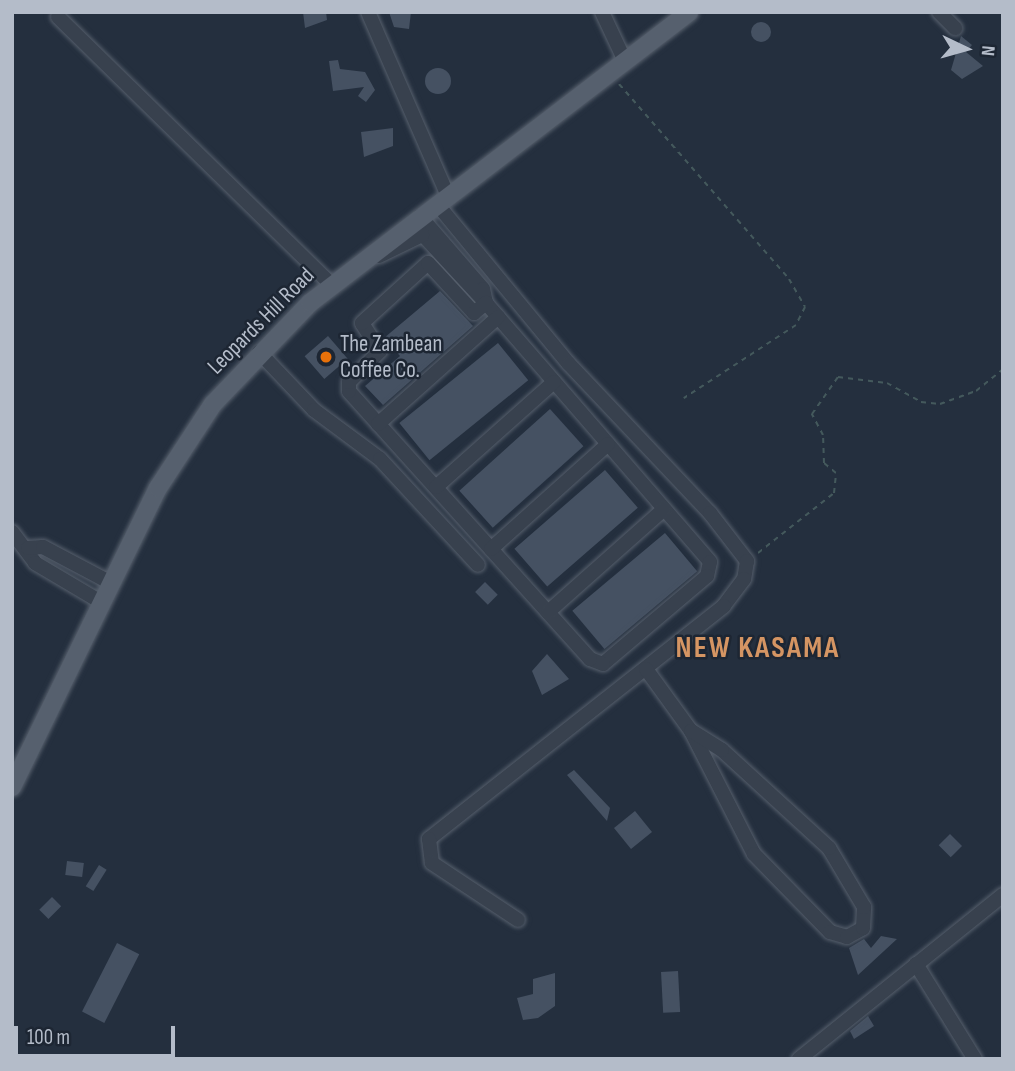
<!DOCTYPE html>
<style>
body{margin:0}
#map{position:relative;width:1015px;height:1071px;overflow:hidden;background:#242f3e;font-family:"Sofia Sans Condensed",sans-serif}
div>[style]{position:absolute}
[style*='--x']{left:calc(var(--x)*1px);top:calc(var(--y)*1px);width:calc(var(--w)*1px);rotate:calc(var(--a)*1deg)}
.building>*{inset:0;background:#455162;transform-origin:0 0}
.round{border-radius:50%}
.path>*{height:2px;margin-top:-1px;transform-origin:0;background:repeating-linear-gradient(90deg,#44595c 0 5px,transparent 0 10px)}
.roads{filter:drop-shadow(0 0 2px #565f6c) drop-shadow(0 0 2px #565f6c)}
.minor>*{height:14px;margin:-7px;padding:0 7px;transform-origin:7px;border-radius:7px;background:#38414e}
.major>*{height:18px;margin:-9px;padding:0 9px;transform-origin:9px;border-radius:9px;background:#56606e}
.dots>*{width:19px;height:19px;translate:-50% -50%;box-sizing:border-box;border:4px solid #1d2633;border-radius:50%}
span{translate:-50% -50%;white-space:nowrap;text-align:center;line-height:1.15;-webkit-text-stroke:5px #1d2633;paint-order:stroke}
.street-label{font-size:23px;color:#b4bcc9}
.poi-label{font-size:23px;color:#b4bcc9}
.left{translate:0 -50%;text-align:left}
.district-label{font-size:30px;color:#d59563;font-weight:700;letter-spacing:2px}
.frame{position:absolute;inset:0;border:14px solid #b4bcc9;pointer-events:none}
.north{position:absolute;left:931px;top:14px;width:70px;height:70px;-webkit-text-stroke:5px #1d2633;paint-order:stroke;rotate:95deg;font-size:19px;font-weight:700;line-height:28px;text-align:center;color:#b4bcc9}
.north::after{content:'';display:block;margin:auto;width:24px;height:32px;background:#b4bcc9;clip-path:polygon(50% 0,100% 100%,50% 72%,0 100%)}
.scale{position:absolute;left:14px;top:1026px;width:161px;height:32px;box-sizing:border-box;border:4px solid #b4bcc9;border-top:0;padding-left:9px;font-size:21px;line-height:24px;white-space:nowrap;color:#b4bcc9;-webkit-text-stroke:5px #1d2633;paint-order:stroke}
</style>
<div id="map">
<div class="building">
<div style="clip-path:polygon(303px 12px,326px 12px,327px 20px,305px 28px)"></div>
<div style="clip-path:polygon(389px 12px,411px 12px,409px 29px,394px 27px)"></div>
<div class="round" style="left:751px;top:22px;width:20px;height:20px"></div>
<div style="clip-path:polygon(961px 36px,972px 45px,966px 52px,983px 66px,962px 79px,951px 70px)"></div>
<div style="clip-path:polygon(338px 60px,340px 69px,365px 72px,375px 90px,366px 102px,358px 96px,364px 87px,333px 91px,329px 61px)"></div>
<div class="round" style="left:425px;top:68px;width:26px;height:26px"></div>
<div style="clip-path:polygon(393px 128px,393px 146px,364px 157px,361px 132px)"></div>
<div style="clip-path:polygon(440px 291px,473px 326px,383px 405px,365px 386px,400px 356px,384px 338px)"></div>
<div style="left:328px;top:336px;width:30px;height:31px;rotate:49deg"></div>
<div style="left:498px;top:343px;width:48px;height:127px;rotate:51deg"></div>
<div style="left:550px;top:409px;width:50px;height:122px;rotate:48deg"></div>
<div style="left:605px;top:470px;width:50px;height:120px;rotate:49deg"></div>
<div style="left:665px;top:533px;width:50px;height:121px;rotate:50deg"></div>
<div style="left:485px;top:582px;width:18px;height:14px;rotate:45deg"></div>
<div style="clip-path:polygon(547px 654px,569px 679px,542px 695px,532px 671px)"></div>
<div style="clip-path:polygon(574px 770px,610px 808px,607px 821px,567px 775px)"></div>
<div style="left:635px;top:811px;width:27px;height:27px;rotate:51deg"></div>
<div style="left:950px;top:834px;width:17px;height:16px;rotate:45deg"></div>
<div style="left:67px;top:861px;width:17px;height:14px;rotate:7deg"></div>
<div style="left:99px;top:865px;width:9px;height:25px;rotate:32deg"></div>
<div style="left:52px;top:897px;width:13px;height:18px;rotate:45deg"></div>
<div style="clip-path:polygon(881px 936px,897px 939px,858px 975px,849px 948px,864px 939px,871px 948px)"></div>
<div style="left:117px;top:943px;width:25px;height:77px;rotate:27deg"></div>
<div style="left:678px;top:971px;width:41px;height:17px;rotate:87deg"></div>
<div style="clip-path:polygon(555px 973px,555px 1006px,538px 1018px,523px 1020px,517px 998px,533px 994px,533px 979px)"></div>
<div style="clip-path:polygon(868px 1016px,874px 1026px,854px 1039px,850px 1031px)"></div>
</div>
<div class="path">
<div style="--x:619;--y:84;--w:259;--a:48.9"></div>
<div style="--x:789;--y:279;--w:32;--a:60"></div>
<div style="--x:805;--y:307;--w:20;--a:117"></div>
<div style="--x:796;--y:325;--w:134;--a:146.9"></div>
<div style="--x:758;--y:553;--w:97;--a:-38.3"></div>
<div style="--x:834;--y:493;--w:20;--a:-84"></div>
<div style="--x:836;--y:473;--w:16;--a:-140"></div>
<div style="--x:824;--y:463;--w:28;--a:-92"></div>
<div style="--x:823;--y:435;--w:24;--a:-118"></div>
<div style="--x:812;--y:414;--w:45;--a:-54.9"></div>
<div style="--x:838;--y:377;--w:49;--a:7"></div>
<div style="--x:887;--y:383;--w:39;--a:29"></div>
<div style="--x:921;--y:402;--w:19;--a:6"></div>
<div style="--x:940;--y:404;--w:38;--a:-20"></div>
<div style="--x:976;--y:391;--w:35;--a:-39"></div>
</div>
<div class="roads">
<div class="minor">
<div style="--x:368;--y:12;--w:198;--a:66.5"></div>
<div style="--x:602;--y:12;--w:54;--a:64.9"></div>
<div style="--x:939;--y:12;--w:23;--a:45"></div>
<div style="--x:58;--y:17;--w:383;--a:44.4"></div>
<div style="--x:437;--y:204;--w:207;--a:50.5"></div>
<div style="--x:569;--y:364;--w:205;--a:46.6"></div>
<div style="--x:710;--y:513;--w:61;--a:52.4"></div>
<div style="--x:747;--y:561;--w:18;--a:99"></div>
<div style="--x:744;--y:579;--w:34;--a:127"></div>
<div style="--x:724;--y:606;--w:376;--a:141.7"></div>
<div style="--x:429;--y:839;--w:24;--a:83"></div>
<div style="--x:432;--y:863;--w:103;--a:33.5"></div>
<div style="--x:420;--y:216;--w:96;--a:49.2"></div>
<div style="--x:483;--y:289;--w:14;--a:78"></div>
<div style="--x:412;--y:223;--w:109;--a:47.2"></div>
<div style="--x:486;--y:303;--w:342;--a:49.1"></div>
<div style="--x:710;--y:562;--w:14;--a:102"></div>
<div style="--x:707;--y:576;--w:136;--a:139.8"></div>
<div style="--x:603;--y:664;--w:14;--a:-159"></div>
<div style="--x:590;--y:659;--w:360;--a:-132"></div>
<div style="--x:349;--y:391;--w:9;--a:-90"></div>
<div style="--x:349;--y:382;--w:44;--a:-45"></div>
<div style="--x:380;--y:351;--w:33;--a:-123"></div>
<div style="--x:362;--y:323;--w:89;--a:-42.3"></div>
<div style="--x:428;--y:263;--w:68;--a:47.4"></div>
<div style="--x:474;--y:313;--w:16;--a:-40"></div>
<div style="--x:379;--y:256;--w:48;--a:-26"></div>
<div style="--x:259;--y:352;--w:80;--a:46.5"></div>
<div style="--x:314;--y:410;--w:82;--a:36.6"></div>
<div style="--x:380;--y:459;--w:144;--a:47.2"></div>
<div style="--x:378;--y:424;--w:161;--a:-41.7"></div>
<div style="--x:436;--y:487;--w:158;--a:-41.7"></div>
<div style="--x:12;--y:532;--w:39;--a:53"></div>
<div style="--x:35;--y:563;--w:77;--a:30.6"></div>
<div style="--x:28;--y:548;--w:15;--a:-4"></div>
<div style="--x:43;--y:547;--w:77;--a:27.9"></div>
<div style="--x:491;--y:549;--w:157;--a:-41.9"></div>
<div style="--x:548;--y:612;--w:155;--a:-41.6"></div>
<div style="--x:646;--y:669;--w:77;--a:54"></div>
<div style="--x:691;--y:731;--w:138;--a:62.9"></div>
<div style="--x:754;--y:854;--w:109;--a:45.7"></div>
<div style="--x:830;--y:932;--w:18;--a:16"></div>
<div style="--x:847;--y:937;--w:18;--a:-29"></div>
<div style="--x:863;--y:928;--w:21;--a:-87"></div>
<div style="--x:864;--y:907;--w:69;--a:-120.7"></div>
<div style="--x:829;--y:848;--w:145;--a:-137.5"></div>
<div style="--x:722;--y:750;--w:36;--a:-148"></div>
<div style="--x:916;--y:964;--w:112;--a:58.2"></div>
<div style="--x:799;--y:1059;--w:262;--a:-38.8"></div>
</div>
<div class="major">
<div style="--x:12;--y:787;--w:333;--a:-64"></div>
<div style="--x:158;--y:488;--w:100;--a:-56.8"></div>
<div style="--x:213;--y:404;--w:140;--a:-46.2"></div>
<div style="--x:310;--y:303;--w:478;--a:-37.5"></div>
</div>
</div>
<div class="dots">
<div style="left:326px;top:357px;background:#e8710a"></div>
</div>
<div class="street-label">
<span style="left:261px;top:321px;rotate:-45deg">Leopards Hill Road</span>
</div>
<div class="poi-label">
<span class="left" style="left:340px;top:357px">The Zambean<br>Coffee Co.</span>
</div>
<div class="district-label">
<span style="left:758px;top:648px">NEW KASAMA</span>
</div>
<div class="frame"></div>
<div class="north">N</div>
<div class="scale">100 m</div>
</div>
